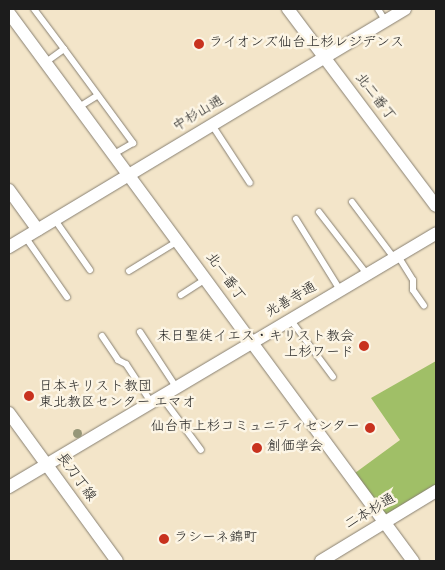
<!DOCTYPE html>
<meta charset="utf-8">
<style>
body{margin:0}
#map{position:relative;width:445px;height:570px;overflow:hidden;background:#f3e5c9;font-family:"Gochi Hand","Klee One",sans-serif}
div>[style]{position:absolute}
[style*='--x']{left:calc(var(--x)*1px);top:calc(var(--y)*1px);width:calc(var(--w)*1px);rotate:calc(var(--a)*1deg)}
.green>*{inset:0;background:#a0bf67}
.roads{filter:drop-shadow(0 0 1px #888072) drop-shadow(0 0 1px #888072)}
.service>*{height:6px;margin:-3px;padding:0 3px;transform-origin:3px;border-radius:3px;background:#fff}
.minor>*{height:12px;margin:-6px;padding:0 6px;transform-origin:6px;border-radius:6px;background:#fff}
.trees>*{width:9px;height:9px;margin:-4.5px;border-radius:50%;background:#969678}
.dots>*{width:14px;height:14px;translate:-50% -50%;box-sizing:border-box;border:2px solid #fcf5e5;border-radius:50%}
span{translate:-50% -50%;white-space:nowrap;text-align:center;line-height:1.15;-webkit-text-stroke:5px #fcf5e5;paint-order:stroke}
.poi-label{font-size:14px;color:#1c1c1c}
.left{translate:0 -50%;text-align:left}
.right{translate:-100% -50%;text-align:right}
.street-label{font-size:14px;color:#1c1c1c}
.frame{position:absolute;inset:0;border:10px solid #1c1c1c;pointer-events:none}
</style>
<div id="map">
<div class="green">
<div style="clip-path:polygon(436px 361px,436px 487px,387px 517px,355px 473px,400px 440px,371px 398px)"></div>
</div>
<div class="roads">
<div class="service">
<div style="--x:34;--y:9;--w:50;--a:53.1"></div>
<div style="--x:64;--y:49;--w:22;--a:144"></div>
<div style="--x:378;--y:9;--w:13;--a:58"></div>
<div style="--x:64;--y:49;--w:117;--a:53.7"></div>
<div style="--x:133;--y:143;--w:22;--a:150"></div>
<div style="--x:79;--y:107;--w:22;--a:-32"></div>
<div style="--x:212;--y:125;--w:69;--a:56.8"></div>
<div style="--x:352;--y:202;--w:70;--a:53.1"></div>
<div style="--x:319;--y:212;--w:78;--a:52.3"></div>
<div style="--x:296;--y:219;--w:84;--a:58.2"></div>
<div style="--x:55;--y:220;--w:61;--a:55"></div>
<div style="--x:26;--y:238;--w:72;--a:55.2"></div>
<div style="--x:398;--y:256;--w:28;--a:58"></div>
<div style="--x:413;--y:280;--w:10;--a:90"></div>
<div style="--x:413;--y:290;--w:19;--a:55"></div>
<div style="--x:129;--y:271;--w:57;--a:-31.5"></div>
<div style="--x:181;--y:295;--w:30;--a:-33"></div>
<div style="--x:290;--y:319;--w:72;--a:53.4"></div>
<div style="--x:140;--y:332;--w:66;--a:56.8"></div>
<div style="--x:102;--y:336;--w:29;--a:56"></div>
<div style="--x:118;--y:360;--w:9;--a:27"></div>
<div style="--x:126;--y:364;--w:45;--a:56.7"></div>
<div style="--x:161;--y:396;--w:67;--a:53.5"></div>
</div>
<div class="minor">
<div style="--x:288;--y:9;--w:246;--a:53.1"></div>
<div style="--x:9;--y:13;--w:681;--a:53.6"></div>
<div style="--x:9;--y:190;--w:49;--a:54.1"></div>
<div style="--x:9;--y:247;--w:462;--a:-31"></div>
<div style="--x:9;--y:413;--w:183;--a:53.9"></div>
<div style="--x:9;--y:487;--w:497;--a:-30.7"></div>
<div style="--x:321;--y:561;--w:135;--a:-31.3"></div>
</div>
</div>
<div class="trees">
<div style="left:77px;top:433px"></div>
</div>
<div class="dots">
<div style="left:199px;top:44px;background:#c8321e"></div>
<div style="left:364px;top:346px;background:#c8321e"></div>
<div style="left:29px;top:396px;background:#c8321e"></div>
<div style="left:370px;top:428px;background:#c8321e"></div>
<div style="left:257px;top:448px;background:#c8321e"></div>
<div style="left:164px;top:539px;background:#c8321e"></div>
</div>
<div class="poi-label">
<span class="left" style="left:209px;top:44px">ライオンズ仙台上杉レジデンス</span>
<span class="right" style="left:354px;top:346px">末日聖徒イエス・キリスト教会<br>上杉ワード</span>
<span class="left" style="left:39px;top:396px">日本キリスト教団<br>東北教区センター エマオ</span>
<span class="right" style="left:360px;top:428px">仙台市上杉コミュニティセンター</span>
<span class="left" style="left:267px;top:448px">創価学会</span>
<span class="left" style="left:174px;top:539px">ラシーネ錦町</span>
</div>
<div class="street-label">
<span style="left:374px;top:98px;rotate:53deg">北二番丁</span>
<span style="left:199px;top:115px;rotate:-31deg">中杉山通</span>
<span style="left:224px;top:278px;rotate:54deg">北一番丁</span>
<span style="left:292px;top:301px;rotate:-30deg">光善寺通</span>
<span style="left:75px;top:478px;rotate:54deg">長刀丁線</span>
<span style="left:371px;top:513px;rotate:-31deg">二本杉通</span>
</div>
<div class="frame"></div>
</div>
